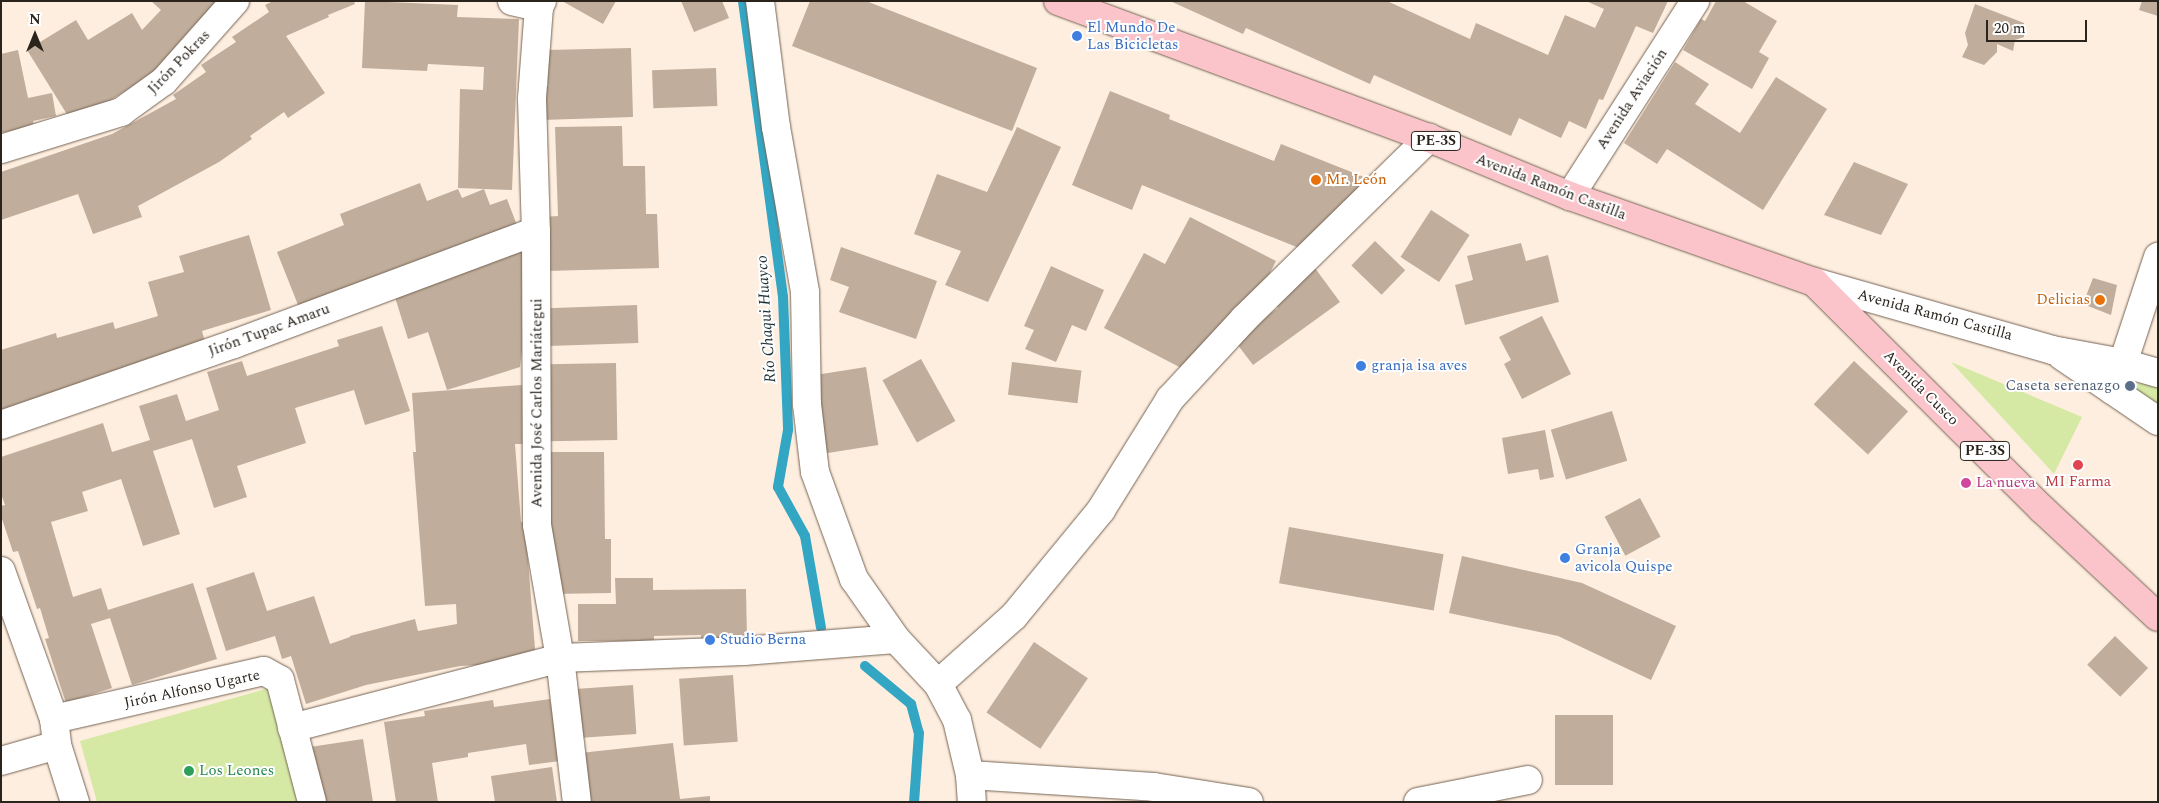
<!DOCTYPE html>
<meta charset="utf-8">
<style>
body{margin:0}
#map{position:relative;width:2159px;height:803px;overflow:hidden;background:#feeedf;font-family:Spectral,serif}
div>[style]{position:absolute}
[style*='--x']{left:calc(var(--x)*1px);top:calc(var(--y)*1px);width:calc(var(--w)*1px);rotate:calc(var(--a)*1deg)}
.green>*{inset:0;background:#d5e9a4}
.stream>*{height:10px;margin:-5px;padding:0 5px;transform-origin:5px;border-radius:5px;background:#33a6c3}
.building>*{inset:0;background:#c0ad9b;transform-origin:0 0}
.roads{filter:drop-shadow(0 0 1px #746353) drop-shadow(0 0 1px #746353)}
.minor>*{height:28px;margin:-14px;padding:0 14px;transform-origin:14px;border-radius:14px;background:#fff}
.highway>*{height:28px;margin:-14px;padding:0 14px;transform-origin:14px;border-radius:14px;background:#fbc4ca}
.dots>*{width:14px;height:14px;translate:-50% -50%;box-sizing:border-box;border:2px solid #fefefe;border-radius:50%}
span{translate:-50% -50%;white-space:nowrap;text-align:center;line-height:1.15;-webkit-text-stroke:4px #fefefe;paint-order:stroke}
.shield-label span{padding:1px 4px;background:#fefefe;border:1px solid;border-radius:4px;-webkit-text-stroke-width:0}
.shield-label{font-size:14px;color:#2b241d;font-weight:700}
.shop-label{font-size:15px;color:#366cbe}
.left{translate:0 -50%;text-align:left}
.street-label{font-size:15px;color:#2b241d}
.food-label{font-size:15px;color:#c56008}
.right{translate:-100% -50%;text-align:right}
.service-label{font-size:15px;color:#4e5e75}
.health-label{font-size:15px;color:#be3a42}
.hotel-label{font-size:15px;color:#b23c85}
.leisure-label{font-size:15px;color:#27864d}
.water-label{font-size:16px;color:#1a2e33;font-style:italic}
.frame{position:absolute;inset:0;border:2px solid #2b241d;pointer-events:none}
.north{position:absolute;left:10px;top:10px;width:50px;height:50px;-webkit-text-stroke:4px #fefefe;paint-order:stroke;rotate:0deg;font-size:14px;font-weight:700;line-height:20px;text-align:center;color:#2b241d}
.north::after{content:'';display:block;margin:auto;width:18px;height:22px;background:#2b241d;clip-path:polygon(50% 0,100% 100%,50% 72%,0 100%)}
.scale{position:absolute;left:1986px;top:20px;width:101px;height:22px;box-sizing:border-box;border:2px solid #2b241d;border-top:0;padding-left:6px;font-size:15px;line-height:18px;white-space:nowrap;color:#2b241d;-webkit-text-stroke:4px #fefefe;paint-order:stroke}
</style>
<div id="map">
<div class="green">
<div style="clip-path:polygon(1951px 362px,2082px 417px,2054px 474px)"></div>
<div style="clip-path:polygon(2140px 380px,2158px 387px,2158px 414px,2131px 399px)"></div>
<div style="clip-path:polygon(269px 688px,298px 802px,97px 802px,80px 741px)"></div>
</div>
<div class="stream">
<div style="--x:743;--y:1;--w:299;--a:82.3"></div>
<div style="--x:783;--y:297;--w:133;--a:87.8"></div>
<div style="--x:788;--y:430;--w:58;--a:100"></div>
<div style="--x:778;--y:487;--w:56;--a:61.1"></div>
<div style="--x:805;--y:536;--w:93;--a:80.1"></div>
<div style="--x:865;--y:666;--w:60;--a:39.6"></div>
<div style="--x:911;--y:704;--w:30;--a:75"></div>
<div style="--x:919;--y:733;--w:69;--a:94.1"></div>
</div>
<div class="building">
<div style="clip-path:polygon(151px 1px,229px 1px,168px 64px,73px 124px,27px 50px,76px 20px,88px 40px,132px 13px,142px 30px,161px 10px)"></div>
<div style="clip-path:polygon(273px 1px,354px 1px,355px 4px,328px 15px,329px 17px,286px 36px,325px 93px,288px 118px,284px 112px,250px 136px,252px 139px,219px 162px,138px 206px,142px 217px,93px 234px,78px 194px,1px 220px,1px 172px,112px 134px,176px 99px,173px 95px,206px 72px,201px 65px,236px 42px,232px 37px,269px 12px,265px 5px)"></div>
<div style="clip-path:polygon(365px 1px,458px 5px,457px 17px,519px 19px,512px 190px,458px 188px,460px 89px,483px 90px,484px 67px,428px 64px,427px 71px,362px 68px)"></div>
<div style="clip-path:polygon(562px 1px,616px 1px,603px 24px)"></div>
<div style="clip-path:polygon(681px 1px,722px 1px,729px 18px,694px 32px)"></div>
<div style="clip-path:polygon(810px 1px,866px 1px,1037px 68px,1012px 131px,792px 46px)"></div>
<div style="clip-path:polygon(1170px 1px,1387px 1px,1470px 39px,1476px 23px,1548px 55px,1565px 15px,1595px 28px,1604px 9px,1586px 1px,1668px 1px,1653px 33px,1636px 26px,1603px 100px,1599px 99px,1586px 129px,1569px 121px,1561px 138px,1519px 118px,1511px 136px,1374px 75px,1370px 84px,1246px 28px,1243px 34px)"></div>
<div style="clip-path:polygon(1716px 1px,1743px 1px,1777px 21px,1759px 52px,1769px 58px,1752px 89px,1683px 50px,1701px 19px,1705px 21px)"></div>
<div style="clip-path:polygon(2142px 1px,2158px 1px,2158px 16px,2139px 10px)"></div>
<div style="clip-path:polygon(1975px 4px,2024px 23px,2024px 37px,2015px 40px,2013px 51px,1997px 44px,1997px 52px,1984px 65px,1962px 57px,1968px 45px,1965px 33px)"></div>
<div style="clip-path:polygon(631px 48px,633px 117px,542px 120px,541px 86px,548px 86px,547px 50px)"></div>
<div style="clip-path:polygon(18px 50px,28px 98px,52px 93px,56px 116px,33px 121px,34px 126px,1px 133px,1px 54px)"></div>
<div style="clip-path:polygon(1675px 62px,1709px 84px,1695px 104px,1740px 133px,1776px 77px,1827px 109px,1763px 210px,1667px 149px,1657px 164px,1624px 143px)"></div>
<div style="left:716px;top:68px;width:38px;height:64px;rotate:88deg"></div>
<div style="clip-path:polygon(1110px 91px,1170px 115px,1169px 119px,1274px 161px,1281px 144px,1369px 179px,1304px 250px,1142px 185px,1132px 210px,1072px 185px)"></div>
<div style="clip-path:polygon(622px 126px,623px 166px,645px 166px,646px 214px,657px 214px,659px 268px,545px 271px,543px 217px,558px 216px,555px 127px)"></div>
<div style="clip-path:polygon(1017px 127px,1061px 147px,988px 302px,945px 285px,961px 251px,914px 234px,937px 174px,987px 192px)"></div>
<div style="clip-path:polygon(1854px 162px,1908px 184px,1881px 235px,1824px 215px)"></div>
<div style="clip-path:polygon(420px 183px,427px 201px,458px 189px,462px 198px,484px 189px,490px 205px,507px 199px,518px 228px,302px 315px,277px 252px,344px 225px,340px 214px)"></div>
<div style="left:1431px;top:210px;width:46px;height:56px;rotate:33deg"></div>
<div style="clip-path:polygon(1190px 217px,1276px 261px,1252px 308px,1241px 303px,1219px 345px,1206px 339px,1189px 372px,1104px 328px,1144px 253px,1165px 264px)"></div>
<div style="clip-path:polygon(249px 235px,271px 310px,202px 331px,207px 349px,1px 411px,1px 350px,56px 333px,57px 338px,113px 322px,115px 329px,158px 316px,148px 282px,184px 272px,179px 256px)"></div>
<div style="left:1375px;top:241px;width:42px;height:34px;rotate:44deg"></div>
<div style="clip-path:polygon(1521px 243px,1526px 261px,1548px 255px,1559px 302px,1465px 325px,1455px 285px,1473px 280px,1467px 256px)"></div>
<div style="clip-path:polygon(530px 247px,528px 300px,520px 367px,447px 390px,428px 332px,408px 339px,394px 294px)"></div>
<div style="clip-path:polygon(841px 247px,937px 281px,916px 339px,839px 312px,849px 287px,830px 280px)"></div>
<div style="clip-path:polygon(1312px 264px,1340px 302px,1253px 365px,1234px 340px,1278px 308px,1269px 295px)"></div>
<div style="clip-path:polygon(1051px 266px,1104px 290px,1086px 331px,1072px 325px,1056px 362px,1025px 349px,1034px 330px,1024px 326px)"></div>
<div style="clip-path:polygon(2093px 278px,2117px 285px,2111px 315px,2083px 304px)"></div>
<div style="left:637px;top:305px;width:38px;height:90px;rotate:88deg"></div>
<div style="clip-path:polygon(1542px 316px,1571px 374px,1522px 399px,1504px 364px,1511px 360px,1499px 337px)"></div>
<div style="clip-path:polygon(382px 326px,410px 411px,365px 425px,354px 390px,295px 408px,306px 443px,237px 466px,247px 497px,214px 508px,192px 439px,153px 451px,180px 534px,143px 546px,121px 479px,82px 492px,88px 511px,51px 522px,73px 597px,101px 588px,108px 610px,193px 583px,217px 659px,132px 685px,110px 618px,91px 624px,112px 688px,66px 703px,45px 639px,49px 638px,40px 608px,37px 609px,18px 551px,13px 552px,1px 516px,1px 506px,5px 505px,1px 494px,1px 457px,103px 423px,112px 452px,150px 440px,139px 406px,177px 394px,186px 421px,219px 410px,207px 372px,242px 361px,247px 376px,339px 346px,337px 340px)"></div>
<div style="left:921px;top:359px;width:71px;height:44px;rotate:61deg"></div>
<div style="left:1854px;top:361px;width:74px;height:59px;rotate:43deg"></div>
<div style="left:1012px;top:362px;width:70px;height:33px;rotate:7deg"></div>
<div style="left:616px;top:363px;width:77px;height:68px;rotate:89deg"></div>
<div style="left:866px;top:367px;width:79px;height:56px;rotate:81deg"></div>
<div style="clip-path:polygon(522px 385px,526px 444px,515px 444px,521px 522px,525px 522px,536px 662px,460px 666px,366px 685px,306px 704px,291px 656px,282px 659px,275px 636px,226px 651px,206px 588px,254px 572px,267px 611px,314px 596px,330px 644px,350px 637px,350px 636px,415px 619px,418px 631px,457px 624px,456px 604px,425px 606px,413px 452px,416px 452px,412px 393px)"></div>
<div style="left:1612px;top:411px;width:52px;height:64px;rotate:73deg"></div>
<div style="clip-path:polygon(1545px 430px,1554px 477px,1540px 480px,1538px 469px,1508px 474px,1502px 438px)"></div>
<div style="clip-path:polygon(550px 452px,604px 452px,605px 539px,611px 539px,611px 593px,552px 594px)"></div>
<div style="left:1640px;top:498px;width:44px;height:40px;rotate:62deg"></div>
<div style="left:1289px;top:527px;width:157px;height:57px;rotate:10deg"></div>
<div style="clip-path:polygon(1462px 556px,1582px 583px,1676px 626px,1651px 680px,1558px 636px,1449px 613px)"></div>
<div style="clip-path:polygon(615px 578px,653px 578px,653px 590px,746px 589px,747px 640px,701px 641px,701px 635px,654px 636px,654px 641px,578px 641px,578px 604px,616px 604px)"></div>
<div style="left:2115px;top:636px;width:46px;height:40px;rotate:44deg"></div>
<div style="left:1034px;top:642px;width:65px;height:85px;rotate:34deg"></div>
<div style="left:733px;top:675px;width:67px;height:54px;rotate:86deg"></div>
<div style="left:633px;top:685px;width:49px;height:58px;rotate:86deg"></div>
<div style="clip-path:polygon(550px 699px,560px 761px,529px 765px,526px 744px,468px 753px,468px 757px,432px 763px,438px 802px,396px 802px,384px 722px,425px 716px,424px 711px,493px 700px,494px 707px)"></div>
<div style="left:1555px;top:715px;width:58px;height:70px"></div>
<div style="clip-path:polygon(363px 739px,373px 802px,319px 802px,310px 747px)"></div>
<div style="clip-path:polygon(673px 743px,680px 799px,710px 796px,710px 802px,585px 802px,580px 753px)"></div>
<div style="clip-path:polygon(552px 767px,557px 802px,495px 802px,491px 776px)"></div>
</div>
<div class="roads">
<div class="minor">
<div style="--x:512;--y:1;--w:28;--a:13"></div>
<div style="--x:542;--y:1;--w:7;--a:117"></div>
<div style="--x:539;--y:7;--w:92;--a:94.4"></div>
<div style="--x:532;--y:99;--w:132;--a:88.3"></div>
<div style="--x:536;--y:231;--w:294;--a:89.8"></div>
<div style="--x:537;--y:525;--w:135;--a:80.2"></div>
<div style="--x:560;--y:658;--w:145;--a:83.3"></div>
<div style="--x:760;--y:1;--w:127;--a:82.8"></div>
<div style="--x:776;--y:127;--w:168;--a:80"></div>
<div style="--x:805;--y:292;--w:112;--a:89"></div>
<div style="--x:807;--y:404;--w:68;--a:83.3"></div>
<div style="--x:815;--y:472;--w:114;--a:70"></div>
<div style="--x:854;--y:579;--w:73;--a:55"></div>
<div style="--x:896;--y:639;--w:62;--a:47"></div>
<div style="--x:938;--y:684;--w:41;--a:62.2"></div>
<div style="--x:957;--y:720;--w:57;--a:76.7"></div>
<div style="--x:970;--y:775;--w:27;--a:86"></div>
<div style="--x:1;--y:149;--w:126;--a:-17.1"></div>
<div style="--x:121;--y:112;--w:53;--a:-35.8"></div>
<div style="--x:164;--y:81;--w:107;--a:-48.4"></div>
<div style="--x:1570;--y:196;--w:232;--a:-57.3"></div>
<div style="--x:1814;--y:282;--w:248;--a:15.9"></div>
<div style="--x:2052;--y:350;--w:72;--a:10.4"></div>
<div style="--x:2123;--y:363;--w:36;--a:16"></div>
<div style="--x:2062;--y:356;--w:116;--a:34.1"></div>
<div style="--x:2112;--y:390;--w:29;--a:-68"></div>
<div style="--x:2123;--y:363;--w:112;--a:-71.7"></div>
<div style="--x:1;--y:425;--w:247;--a:-19.2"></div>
<div style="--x:234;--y:344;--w:322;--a:-20.5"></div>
<div style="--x:1;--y:571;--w:157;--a:70.3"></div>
<div style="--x:54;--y:719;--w:26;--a:83"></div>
<div style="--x:57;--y:745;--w:60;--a:72.5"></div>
<div style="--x:938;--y:684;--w:102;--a:-41.8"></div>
<div style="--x:1014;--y:616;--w:137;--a:-50.6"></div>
<div style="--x:1101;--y:510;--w:131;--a:-58.1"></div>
<div style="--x:1170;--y:399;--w:109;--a:-47.2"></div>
<div style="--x:1244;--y:319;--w:259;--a:-44.4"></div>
<div style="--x:54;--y:719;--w:215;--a:-12.9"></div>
<div style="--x:264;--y:671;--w:18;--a:29"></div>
<div style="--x:280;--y:680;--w:126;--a:75.3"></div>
<div style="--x:292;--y:728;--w:277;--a:-14.6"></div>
<div style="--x:560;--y:658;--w:184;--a:-2.2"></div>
<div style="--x:744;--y:651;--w:152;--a:-4.5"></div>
<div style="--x:1;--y:761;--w:58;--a:-15.9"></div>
<div style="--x:970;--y:775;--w:184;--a:3.7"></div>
<div style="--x:1154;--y:787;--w:96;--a:9"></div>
<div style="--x:1418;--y:802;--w:112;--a:-11.3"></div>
</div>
<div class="highway">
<div style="--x:1058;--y:1;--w:395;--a:20.3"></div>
<div style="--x:1429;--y:138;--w:152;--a:22.4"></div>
<div style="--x:1570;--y:196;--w:259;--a:19.4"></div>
<div style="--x:1814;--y:282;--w:322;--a:44.9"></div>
<div style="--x:2042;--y:509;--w:158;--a:43"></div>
</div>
</div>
<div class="dots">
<div style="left:1077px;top:36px;background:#3f7fe0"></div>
<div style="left:1316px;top:180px;background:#e8710a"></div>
<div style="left:2100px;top:300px;background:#e8710a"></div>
<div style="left:1361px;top:366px;background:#3f7fe0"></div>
<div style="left:2130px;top:386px;background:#5c6f8a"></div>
<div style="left:2078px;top:465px;background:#e0444e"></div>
<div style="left:1966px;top:483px;background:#d1479c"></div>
<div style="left:1565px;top:558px;background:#3f7fe0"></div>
<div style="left:710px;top:640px;background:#3f7fe0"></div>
<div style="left:189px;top:771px;background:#2e9e5b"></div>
</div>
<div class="shield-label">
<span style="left:1436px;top:141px">PE-3S</span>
<span style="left:1985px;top:451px">PE-3S</span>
</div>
<div class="shop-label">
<span class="left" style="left:1087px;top:36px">El Mundo De<br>Las Bicicletas</span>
<span class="left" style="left:1371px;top:366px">granja isa aves</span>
<span class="left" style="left:1575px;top:558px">Granja<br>avicola Quispe</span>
<span class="left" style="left:720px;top:640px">Studio Berna</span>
</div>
<div class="street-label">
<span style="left:179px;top:62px;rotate:-46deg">Jirón Pokras</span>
<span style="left:1632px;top:99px;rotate:-57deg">Avenida Aviación</span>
<span style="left:1551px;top:187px;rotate:21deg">Avenida Ramón Castilla</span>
<span style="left:1935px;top:315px;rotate:15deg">Avenida Ramón Castilla</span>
<span style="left:269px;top:330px;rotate:-20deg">Jirón Tupac Amaru</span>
<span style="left:1921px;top:388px;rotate:45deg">Avenida Cusco</span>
<span style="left:537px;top:403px;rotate:-90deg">Avenida José Carlos Mariátegui</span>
<span style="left:192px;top:689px;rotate:-12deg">Jirón Alfonso Ugarte</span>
</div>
<div class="food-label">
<span class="left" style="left:1326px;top:180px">Mr. León</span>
<span class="right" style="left:2090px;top:300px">Delicias</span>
</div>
<div class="service-label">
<span class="right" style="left:2120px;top:386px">Caseta serenazgo</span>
</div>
<div class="health-label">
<span style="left:2078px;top:482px">MI Farma</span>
</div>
<div class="hotel-label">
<span class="left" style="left:1976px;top:483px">La nueva</span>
</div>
<div class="leisure-label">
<span class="left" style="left:199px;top:771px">Los Leones</span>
</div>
<div class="water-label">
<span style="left:766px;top:319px;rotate:-94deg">Río Chaqui Huayco</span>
</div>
<div class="frame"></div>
<div class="north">N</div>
<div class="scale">20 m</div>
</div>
